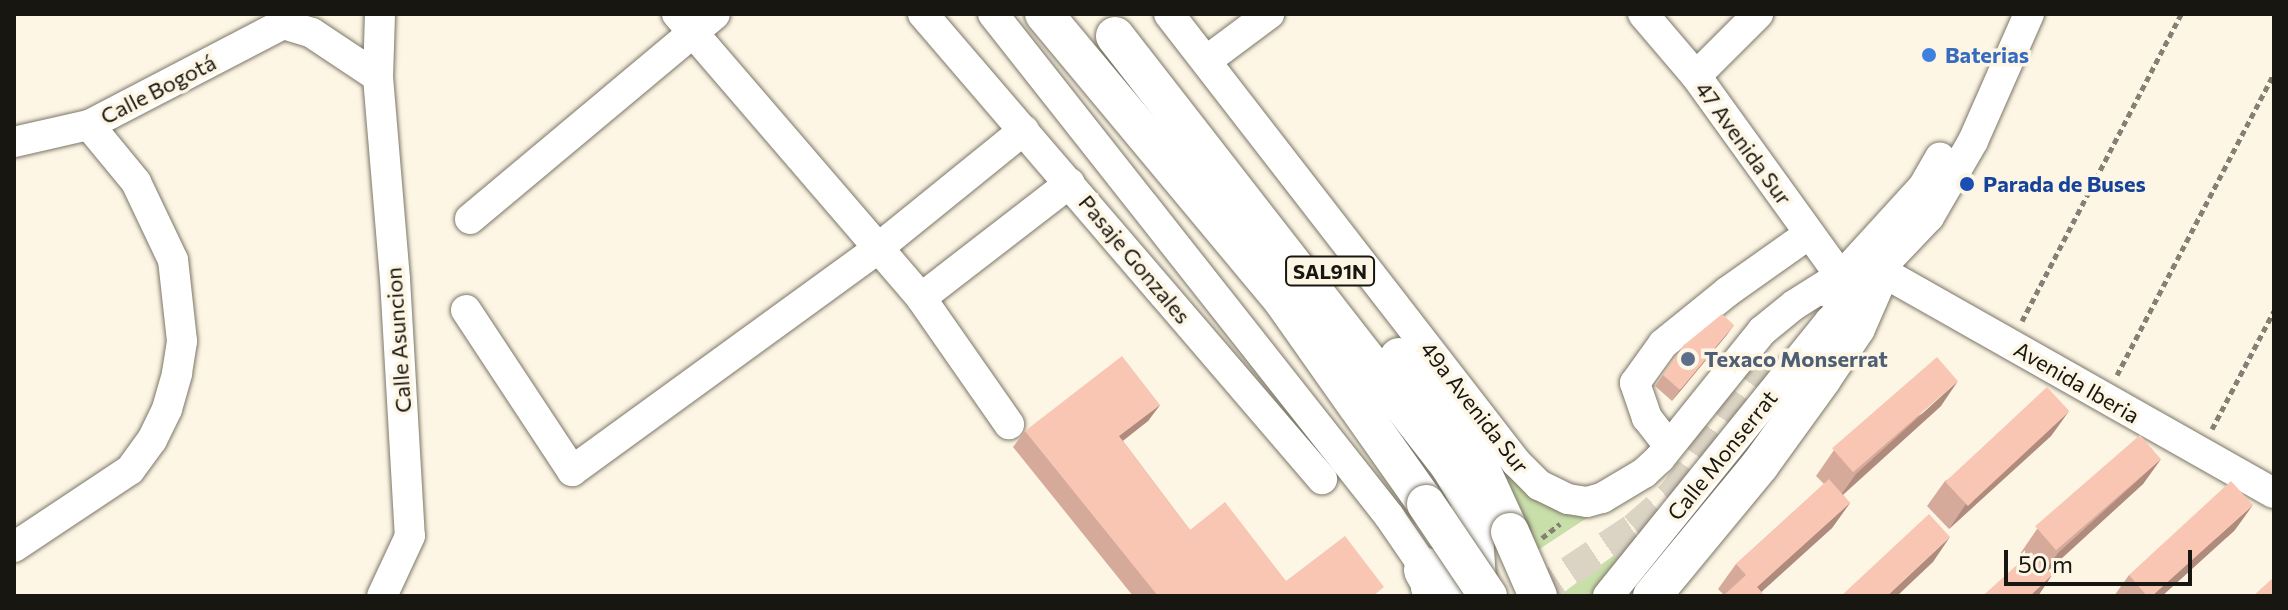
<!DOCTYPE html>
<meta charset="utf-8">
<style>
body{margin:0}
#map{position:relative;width:2288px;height:610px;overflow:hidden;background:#fdf6e5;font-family:Commissioner,sans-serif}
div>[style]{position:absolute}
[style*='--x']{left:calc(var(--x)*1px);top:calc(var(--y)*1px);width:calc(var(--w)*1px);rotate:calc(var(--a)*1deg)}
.green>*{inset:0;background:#c9dfaa}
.minor-tunnel>*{height:30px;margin-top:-15px;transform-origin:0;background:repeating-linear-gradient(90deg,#dbd4c5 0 30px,transparent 0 45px)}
.path>*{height:5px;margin-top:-2.5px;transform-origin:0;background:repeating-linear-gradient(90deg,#858075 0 6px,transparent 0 10px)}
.roads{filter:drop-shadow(0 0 2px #7c7667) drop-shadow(0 0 2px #7c7667)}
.minor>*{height:30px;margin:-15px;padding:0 15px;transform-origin:15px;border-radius:15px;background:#fff}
.major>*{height:38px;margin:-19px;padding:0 19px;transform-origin:19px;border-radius:19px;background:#fff}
.highway>*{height:44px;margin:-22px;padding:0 22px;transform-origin:22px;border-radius:22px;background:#fff}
.bridges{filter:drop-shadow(0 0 2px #7c7667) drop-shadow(0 0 2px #7c7667)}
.major-bridge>*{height:38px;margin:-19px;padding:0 19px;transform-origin:19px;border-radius:19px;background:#fff}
.wall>*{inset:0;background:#d5aa9a}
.shaded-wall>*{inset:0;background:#ae8b7d}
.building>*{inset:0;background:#f8c6b3;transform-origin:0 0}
.dots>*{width:22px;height:22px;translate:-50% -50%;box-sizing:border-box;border:4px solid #fdf6e5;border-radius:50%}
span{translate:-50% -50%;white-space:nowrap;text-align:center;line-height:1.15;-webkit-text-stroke:7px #fdf6e5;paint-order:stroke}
.shield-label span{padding:2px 6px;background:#fdf6e5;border:2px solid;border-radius:6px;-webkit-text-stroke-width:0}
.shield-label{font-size:20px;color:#181610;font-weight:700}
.shop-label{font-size:22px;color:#366cbe;font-weight:700}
.left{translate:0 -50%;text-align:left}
.street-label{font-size:22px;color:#181610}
.transit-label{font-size:22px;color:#164399;font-weight:700}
.service-label{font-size:22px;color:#4e5e75;font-weight:700}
.frame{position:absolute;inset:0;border:16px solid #181610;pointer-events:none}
.scale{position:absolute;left:2004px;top:550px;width:188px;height:36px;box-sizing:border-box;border:4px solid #181610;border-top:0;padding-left:10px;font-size:24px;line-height:28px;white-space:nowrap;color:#181610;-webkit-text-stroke:6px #fdf6e5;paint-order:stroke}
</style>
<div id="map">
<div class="green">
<div style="clip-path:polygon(1267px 166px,1507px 462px,1596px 512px,1535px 552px,1460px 412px)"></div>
<div style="clip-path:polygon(1654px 527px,1599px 596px,1559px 596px,1592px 571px)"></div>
</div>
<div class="minor-tunnel">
<div style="--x:1532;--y:596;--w:123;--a:-33.7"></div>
<div style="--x:1634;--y:528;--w:52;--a:-41.1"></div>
<div style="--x:1673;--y:494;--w:162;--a:-53.8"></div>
</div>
<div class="path">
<div style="--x:2022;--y:321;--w:346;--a:-62.6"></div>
<div style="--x:2117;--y:375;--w:339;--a:-62.5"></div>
<div style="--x:2212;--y:429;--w:133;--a:-62.3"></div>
<div style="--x:1542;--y:538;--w:23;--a:-38"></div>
</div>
<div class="roads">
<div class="minor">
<div style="--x:380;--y:14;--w:63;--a:91.8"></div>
<div style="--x:378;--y:77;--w:203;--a:85.2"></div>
<div style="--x:395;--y:279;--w:257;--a:86.7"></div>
<div style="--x:410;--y:536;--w:66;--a:115"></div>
<div style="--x:677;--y:14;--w:374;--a:49.3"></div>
<div style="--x:921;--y:298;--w:154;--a:55.1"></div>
<div style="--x:923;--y:14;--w:613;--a:49.37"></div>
<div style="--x:993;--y:14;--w:639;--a:51.73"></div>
<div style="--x:1389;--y:516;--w:65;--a:55.6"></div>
<div style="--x:1426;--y:570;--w:18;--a:90"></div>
<div style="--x:1169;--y:14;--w:567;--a:52.24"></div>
<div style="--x:1516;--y:462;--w:33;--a:45"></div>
<div style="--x:1539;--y:485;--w:32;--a:26"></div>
<div style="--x:1568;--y:499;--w:19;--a:9"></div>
<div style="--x:1587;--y:502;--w:16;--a:-15"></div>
<div style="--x:1602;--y:498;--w:49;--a:-30.8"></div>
<div style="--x:1644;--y:473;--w:22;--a:-43"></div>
<div style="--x:1660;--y:458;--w:163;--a:-51.2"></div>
<div style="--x:1762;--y:331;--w:41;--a:-39.1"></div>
<div style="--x:1794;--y:305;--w:54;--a:-32.2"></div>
<div style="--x:1643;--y:14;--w:82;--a:49.5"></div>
<div style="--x:1696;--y:76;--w:246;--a:54.2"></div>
<div style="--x:283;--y:24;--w:30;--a:17"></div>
<div style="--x:312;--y:33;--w:79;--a:33.7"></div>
<div style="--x:1206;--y:61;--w:79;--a:-36.7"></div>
<div style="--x:1696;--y:76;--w:88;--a:-45"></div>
<div style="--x:14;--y:142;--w:77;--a:-12.8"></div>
<div style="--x:89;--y:125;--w:219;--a:-27.5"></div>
<div style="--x:283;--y:24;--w:14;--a:-45"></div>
<div style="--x:470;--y:219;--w:319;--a:-39.9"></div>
<div style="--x:1881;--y:271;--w:451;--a:29.5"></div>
<div style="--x:1827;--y:292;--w:142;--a:-47.6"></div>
<div style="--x:1923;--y:187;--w:34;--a:-60"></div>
<div style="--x:921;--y:298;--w:188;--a:-37.7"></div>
<div style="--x:466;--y:310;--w:193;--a:56.6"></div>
<div style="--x:572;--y:471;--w:377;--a:-36"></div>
<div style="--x:877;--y:249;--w:189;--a:-39"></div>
<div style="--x:1669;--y:446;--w:36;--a:-128"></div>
<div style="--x:1647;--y:418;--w:37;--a:-109"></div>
<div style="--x:1635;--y:383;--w:48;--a:-54.3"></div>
<div style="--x:1663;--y:344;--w:82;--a:-39.1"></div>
<div style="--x:1727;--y:292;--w:100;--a:-35.3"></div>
<div style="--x:14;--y:547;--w:139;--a:-33.6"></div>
<div style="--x:130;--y:470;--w:37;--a:-54"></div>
<div style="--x:152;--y:440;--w:34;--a:-64"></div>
<div style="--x:167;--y:409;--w:37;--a:-74"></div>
<div style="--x:177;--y:373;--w:32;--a:-81"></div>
<div style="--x:182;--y:341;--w:81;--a:-96.3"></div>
<div style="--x:173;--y:260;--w:86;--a:-115.4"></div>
<div style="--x:136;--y:182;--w:74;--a:-129.5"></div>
<div style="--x:1608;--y:596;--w:352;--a:-51.1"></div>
<div style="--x:1829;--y:322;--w:145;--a:-46.4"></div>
<div style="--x:1929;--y:217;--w:88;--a:-59.9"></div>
<div style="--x:1973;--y:141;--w:139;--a:-66.2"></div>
</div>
<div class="major">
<div style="--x:1044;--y:14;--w:373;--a:50.2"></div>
<div style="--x:1283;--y:301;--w:248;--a:54.8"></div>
<div style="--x:1115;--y:36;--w:544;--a:52.1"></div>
<div style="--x:1449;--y:465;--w:39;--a:59"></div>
<div style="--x:1469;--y:498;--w:19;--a:78"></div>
<div style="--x:1473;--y:517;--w:79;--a:86.4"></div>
<div style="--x:1399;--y:357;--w:120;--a:52.1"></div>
<div style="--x:1473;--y:452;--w:88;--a:65.2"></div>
<div style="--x:1652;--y:596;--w:170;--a:-50.5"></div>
<div style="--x:1760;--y:465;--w:106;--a:-54.2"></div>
<div style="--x:1822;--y:379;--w:61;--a:-56.3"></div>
<div style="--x:1856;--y:328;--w:62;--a:-66.3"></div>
</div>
<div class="highway">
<div style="--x:1426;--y:570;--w:30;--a:60"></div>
</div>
</div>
<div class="bridges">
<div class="major-bridge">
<div style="--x:1426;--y:504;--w:111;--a:56"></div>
<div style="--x:1510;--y:532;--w:70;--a:66.4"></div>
</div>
</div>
<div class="wall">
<div style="clip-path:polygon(1734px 325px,1672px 401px,1655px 386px,1684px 345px)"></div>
<div style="clip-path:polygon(1160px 405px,1148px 421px,1123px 441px,1190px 530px,1286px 581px,1378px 596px,1133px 596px,1013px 447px,1025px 431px)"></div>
<div style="clip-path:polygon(1941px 406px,1843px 495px,1850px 503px,1832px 528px,1761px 592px,1724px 595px,1718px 589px,1736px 564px,1824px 484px,1816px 476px,1834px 450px)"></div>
<div style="clip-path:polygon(2069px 411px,2051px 436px,1949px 529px,1927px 506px,1945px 481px)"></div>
<div style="clip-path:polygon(2161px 459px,2143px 484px,2048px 571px,2052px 575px,2038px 596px,1983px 596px,2024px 559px,2020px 554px,2037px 529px)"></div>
<div style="clip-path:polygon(2235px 530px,2162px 596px,2114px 596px,2129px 575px)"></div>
</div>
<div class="shaded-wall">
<div style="clip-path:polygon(1734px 325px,1726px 336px,1672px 401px,1680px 390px)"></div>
<div style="clip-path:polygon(1958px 381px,1941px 406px,1838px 499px,1856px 474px)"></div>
<div style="clip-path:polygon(1160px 405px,1148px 421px,1108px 452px,1119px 436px)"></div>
<div style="clip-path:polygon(2069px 411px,2051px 436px,1949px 529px,1966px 504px)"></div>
<div style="clip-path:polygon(2161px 459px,2143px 484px,2040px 578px,2058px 553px)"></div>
<div style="clip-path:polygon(1850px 503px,1832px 528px,1757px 596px,1757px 587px)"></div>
<div style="clip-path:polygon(2253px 505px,2235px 530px,2162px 596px,2152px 596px)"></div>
<div style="clip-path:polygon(1950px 537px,1933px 562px,1897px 596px,1887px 596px)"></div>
<div style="clip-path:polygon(2052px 575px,2038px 596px,2030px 596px)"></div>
</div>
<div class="building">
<div style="clip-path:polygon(1722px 314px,1734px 325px,1680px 390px,1663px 375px,1684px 345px)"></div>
<div style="clip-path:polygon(1122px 356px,1160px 405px,1119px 436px,1190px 530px,1225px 502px,1286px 581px,1345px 536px,1384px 587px,1373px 596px,1158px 596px,1025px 431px)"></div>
<div style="left:1937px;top:357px;width:32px;height:139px;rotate:49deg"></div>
<div style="left:2047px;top:387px;width:33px;height:139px;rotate:47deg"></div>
<div style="left:2140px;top:435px;width:32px;height:139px;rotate:49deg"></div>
<div style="clip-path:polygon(1829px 479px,1850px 503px,1757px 587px,1765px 596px,1723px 596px,1746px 575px,1736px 564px)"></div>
<div style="clip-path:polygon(2231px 481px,2253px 505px,2152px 596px,2147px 596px,2129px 575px)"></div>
<div style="clip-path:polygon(1929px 514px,1950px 537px,1887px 596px,1841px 596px)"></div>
<div style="clip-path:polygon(2031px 552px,2052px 575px,2030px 596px,1983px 596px)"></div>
<div style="clip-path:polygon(2274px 577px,2274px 596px,2253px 596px)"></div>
</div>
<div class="dots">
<div style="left:1929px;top:55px;background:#3f7fe0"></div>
<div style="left:1967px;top:184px;background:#1a4fb4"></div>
<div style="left:1688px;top:359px;background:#5c6f8a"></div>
</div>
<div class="shield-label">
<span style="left:1330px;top:271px">SAL91N</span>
</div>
<div class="shop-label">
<span class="left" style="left:1945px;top:55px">Baterias</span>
</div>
<div class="street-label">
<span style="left:158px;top:89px;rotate:-27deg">Calle Bogotá</span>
<span style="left:1744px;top:143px;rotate:54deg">47 Avenida Sur</span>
<span style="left:1135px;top:259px;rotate:50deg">Pasaje Gonzales</span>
<span style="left:398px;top:340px;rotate:-94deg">Calle Asuncion</span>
<span style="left:2077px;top:382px;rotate:30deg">Avenida Iberia</span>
<span style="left:1475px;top:407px;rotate:52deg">49a Avenida Sur</span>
<span style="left:1722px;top:455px;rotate:-51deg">Calle Monserrat</span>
</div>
<div class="transit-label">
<span class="left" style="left:1983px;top:184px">Parada de Buses</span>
</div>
<div class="service-label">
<span class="left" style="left:1704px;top:359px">Texaco Monserrat</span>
</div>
<div class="frame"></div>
<div class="scale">50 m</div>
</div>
